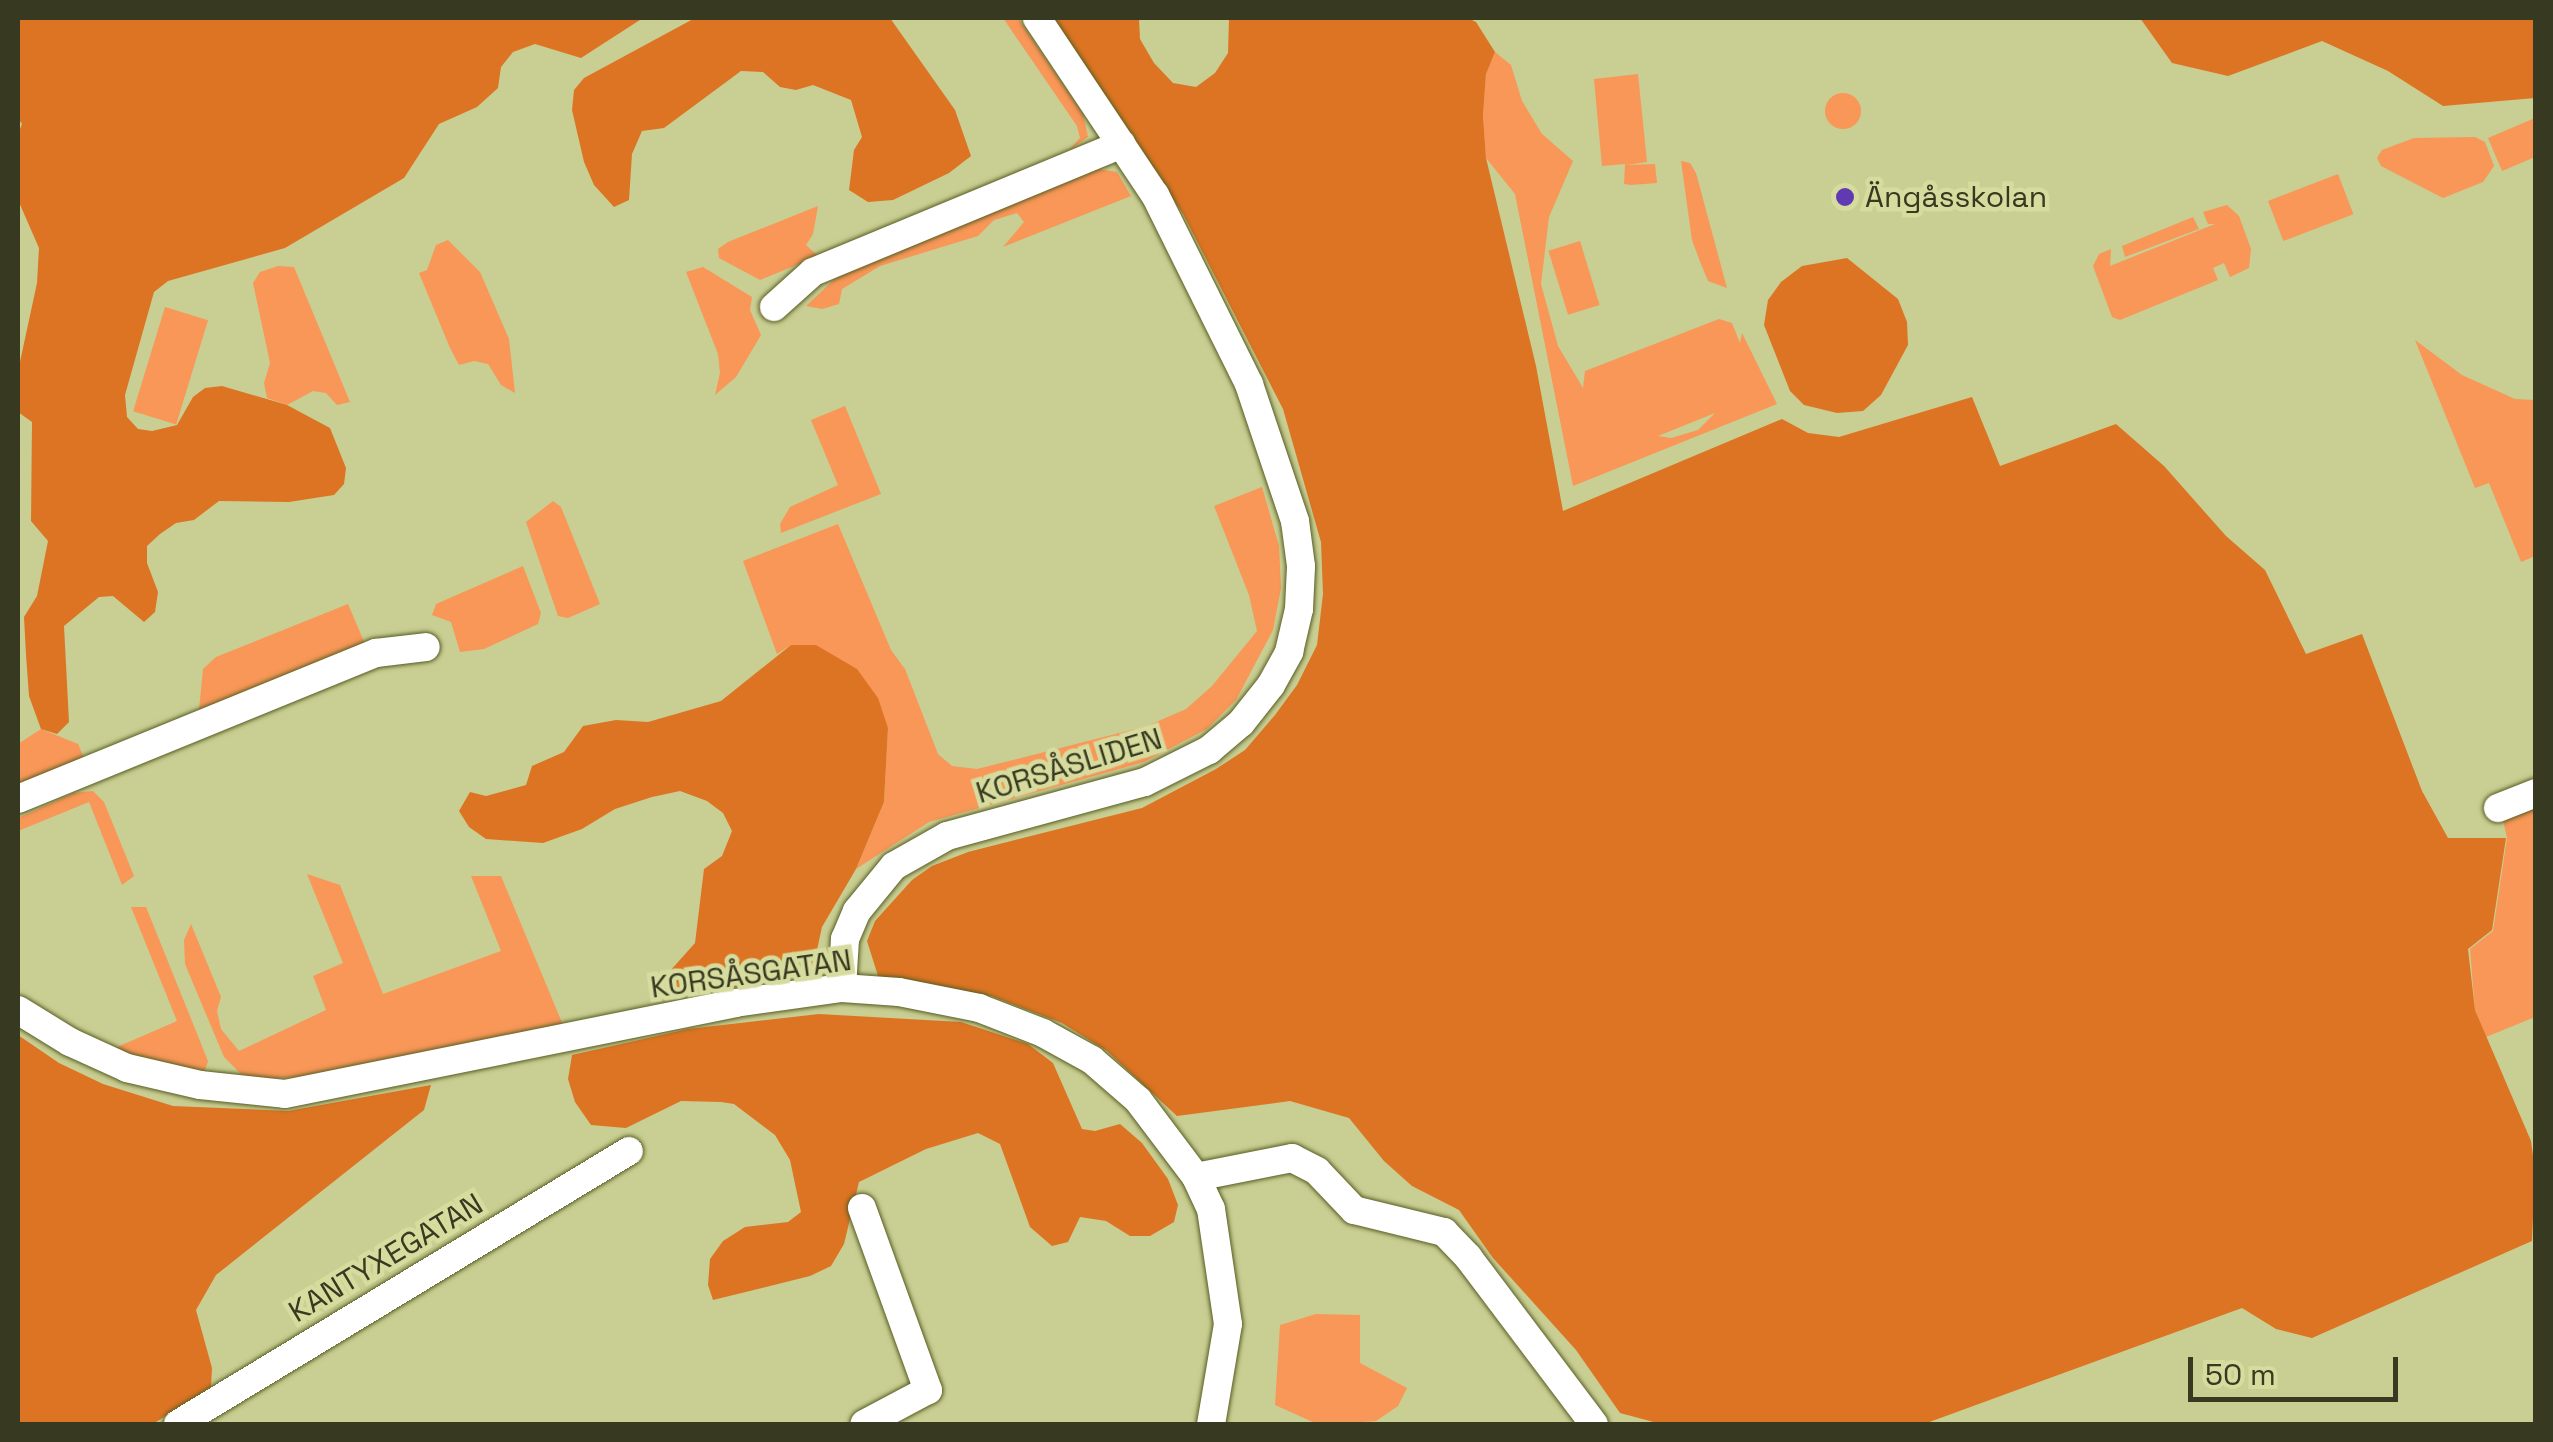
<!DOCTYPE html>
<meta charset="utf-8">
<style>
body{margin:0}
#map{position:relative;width:2553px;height:1442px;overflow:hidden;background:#c9ce92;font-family:"Space Grotesk",sans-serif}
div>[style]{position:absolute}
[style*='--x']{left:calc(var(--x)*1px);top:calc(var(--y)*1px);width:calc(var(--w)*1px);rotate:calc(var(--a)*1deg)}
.green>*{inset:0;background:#f89758;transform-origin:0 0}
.round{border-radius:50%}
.forest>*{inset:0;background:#dd7423}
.roads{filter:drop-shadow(0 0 2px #595d22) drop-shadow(0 0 2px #595d22)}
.street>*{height:28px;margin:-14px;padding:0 14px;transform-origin:14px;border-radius:14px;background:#fff}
.dots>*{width:28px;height:28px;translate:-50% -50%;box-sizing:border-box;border:5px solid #d6db9e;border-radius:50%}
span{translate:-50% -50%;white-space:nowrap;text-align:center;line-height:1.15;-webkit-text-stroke:9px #d6db9e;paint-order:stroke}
.poi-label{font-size:30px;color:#373920}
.left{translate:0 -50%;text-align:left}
.street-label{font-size:30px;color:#373920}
.frame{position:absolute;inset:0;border:20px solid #373920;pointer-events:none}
.scale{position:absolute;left:2188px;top:1357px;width:210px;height:45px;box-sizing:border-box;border:5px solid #373920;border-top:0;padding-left:12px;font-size:30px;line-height:35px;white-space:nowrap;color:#373920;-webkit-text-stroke:8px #d6db9e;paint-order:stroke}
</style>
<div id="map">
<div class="green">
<div style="clip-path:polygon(1003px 18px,1018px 18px,1083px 114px,1088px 137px,1068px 151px,1080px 138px,1077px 126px)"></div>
<div style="clip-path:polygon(evenodd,1495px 52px,1511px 65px,1522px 101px,1542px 134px,1573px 161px,1549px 217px,1541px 284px,1558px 346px,1583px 388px,1585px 371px,1719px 319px,1732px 323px,1740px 343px,1742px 333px,1777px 404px,1573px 486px,1515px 194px,1486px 158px,1483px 115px,1486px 73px,1495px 52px,1715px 413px,1698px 430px,1671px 438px,1658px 436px,1715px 413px)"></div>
<div style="clip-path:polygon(1638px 74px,1647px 162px,1626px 165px,1655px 164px,1657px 183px,1631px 185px,1624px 184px,1625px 164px,1602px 166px,1594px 79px)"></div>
<div class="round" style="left:1825px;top:93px;width:36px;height:36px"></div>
<div style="clip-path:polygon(2535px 118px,2535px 157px,2502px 171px,2488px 138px)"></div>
<div style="clip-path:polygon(2475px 137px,2485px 142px,2494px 166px,2483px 182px,2443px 198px,2381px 166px,2377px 158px,2382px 150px,2414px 138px)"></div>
<div style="clip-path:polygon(1681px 161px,1690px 163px,1696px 173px,1727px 288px,1708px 281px,1701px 264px,1692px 240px)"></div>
<div style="clip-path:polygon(1098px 169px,1117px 172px,1131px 196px,1003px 247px,1024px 222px,1017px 213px,994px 220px,978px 236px,880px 266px,842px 289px,839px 304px,822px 309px,806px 306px,840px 274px)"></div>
<div style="left:2338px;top:174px;width:43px;height:75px;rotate:69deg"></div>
<div style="clip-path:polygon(2227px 205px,2239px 216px,2251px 249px,2249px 268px,2230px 277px,2224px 263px,2213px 268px,2218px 280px,2120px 320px,2112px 317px,2093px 266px,2099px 254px,2111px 249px,2110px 266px,2215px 224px,2208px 224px,2203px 212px)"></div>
<div style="clip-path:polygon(818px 206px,813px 234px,806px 245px,818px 256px,760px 280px,719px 258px,718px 249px,728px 242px)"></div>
<div style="clip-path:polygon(2193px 217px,2199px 229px,2125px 257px,2122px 246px)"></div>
<div style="clip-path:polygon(448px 240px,480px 272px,509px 339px,515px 393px,501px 385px,488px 364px,474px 361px,459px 365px,450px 348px,419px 273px,427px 270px,436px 245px)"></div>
<div style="left:1580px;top:241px;width:67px;height:33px;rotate:73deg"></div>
<div style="clip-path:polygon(278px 266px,294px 267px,350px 402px,337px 405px,326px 393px,313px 391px,287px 405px,267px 398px,264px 383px,270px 363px,253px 283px,260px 272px)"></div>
<div style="clip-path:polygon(703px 267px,752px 297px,750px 310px,761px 335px,736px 377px,715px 395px,720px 373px,718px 354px,686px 272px)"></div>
<div style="left:165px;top:307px;width:45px;height:109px;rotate:17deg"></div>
<div style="clip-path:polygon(2415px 340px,2462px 375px,2515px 399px,2535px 400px,2535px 556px,2521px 562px,2489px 483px,2475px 488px)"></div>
<div style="clip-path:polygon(845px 406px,881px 494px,781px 533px,780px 524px,790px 507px,838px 485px,811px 420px)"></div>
<div style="clip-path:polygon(1262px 487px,1279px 546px,1281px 588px,1273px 630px,1236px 700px,1207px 729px,1144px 762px,929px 822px,856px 869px,884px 802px,888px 728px,791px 645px,777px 654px,743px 561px,838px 524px,891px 650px,905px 669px,938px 754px,952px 766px,977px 769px,1147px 726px,1186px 709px,1212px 686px,1257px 631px,1249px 595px,1214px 506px)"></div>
<div style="clip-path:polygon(553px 501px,561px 507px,600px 604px,568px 618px,558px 616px,526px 522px)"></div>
<div style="clip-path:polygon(523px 566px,541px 613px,538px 624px,484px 649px,460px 652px,451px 622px,432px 615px,436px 604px)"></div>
<div style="clip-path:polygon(348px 604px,365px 644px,199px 710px,203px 669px,216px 657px)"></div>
<div style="clip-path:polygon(41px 729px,78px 744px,85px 760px,18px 790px,18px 744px)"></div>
<div style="clip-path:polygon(93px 791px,104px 802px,134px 876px,122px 885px,89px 802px,18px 831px,18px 818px,74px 793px)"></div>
<div style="clip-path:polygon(2535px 808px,2535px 1017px,2486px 1037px,2475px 1010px,2470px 949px,2493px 931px,2507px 838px,2503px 820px)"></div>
<div style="clip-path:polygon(307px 874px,340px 885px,383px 994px,501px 951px,471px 876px,501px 876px,563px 1025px,301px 1077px,247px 1080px,224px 1057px,185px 964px,184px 940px,191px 924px,221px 997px,217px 1011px,221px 1029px,239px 1051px,326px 1010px,313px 976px,343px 963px)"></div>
<div style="clip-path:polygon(131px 907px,146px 907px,208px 1061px,204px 1073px,108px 1051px,177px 1021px)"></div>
<div style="clip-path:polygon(1316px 1314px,1360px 1315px,1360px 1363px,1407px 1388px,1398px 1406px,1376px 1421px,1334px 1424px,1315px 1423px,1275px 1405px,1280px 1325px)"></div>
</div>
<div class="forest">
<div style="clip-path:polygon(18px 18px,643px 18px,581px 58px,535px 44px,513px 52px,501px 67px,498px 88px,477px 107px,439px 124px,404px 178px,285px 248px,168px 281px,154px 292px,125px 395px,127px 417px,138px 429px,152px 431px,177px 425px,193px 397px,205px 388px,222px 386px,287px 405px,330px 428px,346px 468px,344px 484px,334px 495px,289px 502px,219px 501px,194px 520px,176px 523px,160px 534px,147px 546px,147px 563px,158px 592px,155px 612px,144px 622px,113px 596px,99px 597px,64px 626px,69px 722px,57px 734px,41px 729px,29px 696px,26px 655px,24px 617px,37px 596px,48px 541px,31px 521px,32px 422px,18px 412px,18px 371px,37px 283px,39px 248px,18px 200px,18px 134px,22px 124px,18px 118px)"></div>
<div style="clip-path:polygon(695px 18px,890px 18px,955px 110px,971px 156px,949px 173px,893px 200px,868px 202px,849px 190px,854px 150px,862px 137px,851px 100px,813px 85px,796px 90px,780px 87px,763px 72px,741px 71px,664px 128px,642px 131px,632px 154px,629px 200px,614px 207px,594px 185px,584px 162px,572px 110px,574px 90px,584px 78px)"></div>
<div style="clip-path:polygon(1053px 18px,1139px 18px,1140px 39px,1154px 63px,1173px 83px,1196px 87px,1215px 73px,1228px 53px,1229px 18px,1468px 18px,1476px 22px,1495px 52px,1486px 74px,1483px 115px,1486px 158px,1536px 366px,1563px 511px,1782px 419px,1808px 433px,1839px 437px,1972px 397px,2000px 466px,2116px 424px,2164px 466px,2226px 536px,2265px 570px,2306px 654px,2362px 634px,2422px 791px,2448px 838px,2506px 838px,2492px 930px,2468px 949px,2475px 1010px,2531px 1141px,2535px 1170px,2532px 1241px,2312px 1338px,2276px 1329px,2242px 1308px,1924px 1424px,1661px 1424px,1620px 1413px,1576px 1350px,1493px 1258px,1459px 1210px,1412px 1186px,1384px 1161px,1349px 1118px,1290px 1101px,1177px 1116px,1107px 1051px,1062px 1023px,991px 996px,879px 979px,867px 941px,875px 921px,912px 880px,932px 866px,968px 852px,1142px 808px,1216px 769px,1245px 750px,1275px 715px,1297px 685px,1317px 645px,1323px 594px,1321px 542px,1283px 409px,1183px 214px)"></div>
<div style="clip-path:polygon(2140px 18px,2535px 18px,2535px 98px,2443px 106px,2388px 71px,2322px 41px,2228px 76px,2172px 63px)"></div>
<div style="clip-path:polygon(1847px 258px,1898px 299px,1907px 322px,1908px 345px,1881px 395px,1863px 411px,1837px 413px,1804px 405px,1790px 391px,1764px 325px,1768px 300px,1781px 282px,1802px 266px)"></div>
<div style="clip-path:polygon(791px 645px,816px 645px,857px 669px,878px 698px,888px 728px,884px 802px,856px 869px,822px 927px,813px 968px,803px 975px,697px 994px,673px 986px,670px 971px,695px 943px,704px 869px,722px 856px,732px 831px,723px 813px,707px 801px,680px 791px,652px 797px,615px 809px,582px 829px,543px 843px,486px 839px,469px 827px,459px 811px,470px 792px,486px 796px,526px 785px,532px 766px,564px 752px,583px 726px,616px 720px,648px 722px,721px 701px)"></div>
<div style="clip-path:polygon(819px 1014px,961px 1022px,1028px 1044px,1053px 1063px,1082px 1129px,1095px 1131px,1120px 1124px,1142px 1143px,1168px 1179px,1178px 1205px,1174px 1222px,1150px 1236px,1130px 1236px,1106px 1221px,1080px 1217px,1068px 1242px,1052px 1246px,1030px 1227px,1000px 1144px,978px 1133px,926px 1149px,859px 1182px,844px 1244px,831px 1266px,810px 1276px,713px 1300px,708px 1285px,710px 1259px,723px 1241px,745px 1227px,788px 1222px,801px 1212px,790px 1160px,775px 1135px,734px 1104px,721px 1102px,681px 1101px,626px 1128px,591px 1125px,575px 1102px,568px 1079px,572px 1055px,688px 1029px)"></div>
<div style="clip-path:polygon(18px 1035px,59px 1063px,103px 1084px,173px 1106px,288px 1111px,431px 1085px,424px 1110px,216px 1275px,196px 1310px,212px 1368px,211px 1387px,153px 1424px,18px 1424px)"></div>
</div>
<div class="roads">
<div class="street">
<div style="--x:774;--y:307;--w:52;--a:-41.9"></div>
<div style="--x:813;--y:272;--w:334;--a:-22.5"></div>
<div style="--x:18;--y:799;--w:387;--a:-22.2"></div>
<div style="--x:376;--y:653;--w:50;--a:-6.8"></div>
<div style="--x:2498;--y:808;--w:41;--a:-21.5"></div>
<div style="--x:842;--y:988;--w:49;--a:-86.5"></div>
<div style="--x:845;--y:939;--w:30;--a:-67"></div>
<div style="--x:857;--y:911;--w:58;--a:-50.6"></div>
<div style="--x:894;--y:866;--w:61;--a:-29.5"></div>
<div style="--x:947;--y:836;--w:205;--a:-15.3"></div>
<div style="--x:1145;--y:782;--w:72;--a:-26.6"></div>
<div style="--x:1209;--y:750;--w:42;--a:-40.2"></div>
<div style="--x:1241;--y:723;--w:48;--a:-51.7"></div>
<div style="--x:1271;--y:685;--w:38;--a:-61"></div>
<div style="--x:1289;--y:652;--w:44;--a:-76.9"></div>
<div style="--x:1299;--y:609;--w:43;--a:-87.3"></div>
<div style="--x:1301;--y:566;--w:45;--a:-97.6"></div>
<div style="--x:1295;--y:521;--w:145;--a:-108.6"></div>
<div style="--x:1249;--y:384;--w:211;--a:-116.4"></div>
<div style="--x:1155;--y:195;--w:213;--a:-123.7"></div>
<div style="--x:18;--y:1010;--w:61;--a:31.6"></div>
<div style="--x:70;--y:1042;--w:63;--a:24.5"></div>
<div style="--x:127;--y:1068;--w:75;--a:13.1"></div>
<div style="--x:200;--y:1085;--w:85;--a:6"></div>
<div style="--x:285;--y:1094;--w:459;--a:-11.4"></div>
<div style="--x:735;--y:1003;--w:108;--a:-8"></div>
<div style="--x:842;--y:988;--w:57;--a:4"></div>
<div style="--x:899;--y:992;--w:82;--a:11.3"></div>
<div style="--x:979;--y:1008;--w:69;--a:21.3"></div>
<div style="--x:1043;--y:1033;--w:56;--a:28.9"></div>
<div style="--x:1092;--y:1060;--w:61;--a:41"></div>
<div style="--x:1138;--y:1100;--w:96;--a:53"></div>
<div style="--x:1196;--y:1177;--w:35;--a:65"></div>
<div style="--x:1211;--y:1209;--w:116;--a:81.6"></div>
<div style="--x:1228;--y:1324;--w:101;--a:99.6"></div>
<div style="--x:1196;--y:1177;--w:98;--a:-11.2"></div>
<div style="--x:1292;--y:1158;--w:28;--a:27"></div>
<div style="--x:1317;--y:1171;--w:54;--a:46.5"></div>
<div style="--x:1354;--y:1210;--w:93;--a:13.7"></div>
<div style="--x:1444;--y:1232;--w:35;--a:46"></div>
<div style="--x:1468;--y:1257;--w:209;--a:53"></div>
<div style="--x:862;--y:1208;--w:194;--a:70.1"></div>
<div style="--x:928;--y:1390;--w:72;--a:152"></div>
<div style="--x:178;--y:1424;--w:527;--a:-31.19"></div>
</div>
</div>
<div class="dots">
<div style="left:1845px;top:197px;background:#603ab2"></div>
</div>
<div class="poi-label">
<span class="left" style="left:1865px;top:197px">Ängåsskolan</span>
</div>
<div class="street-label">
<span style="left:1069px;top:766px;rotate:-17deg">KORSÅSLIDEN</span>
<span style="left:751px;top:974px;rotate:-8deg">KORSÅSGATAN</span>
<span style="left:386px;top:1258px;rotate:-31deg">KANTYXEGATAN</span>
</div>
<div class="frame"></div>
<div class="scale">50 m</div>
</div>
